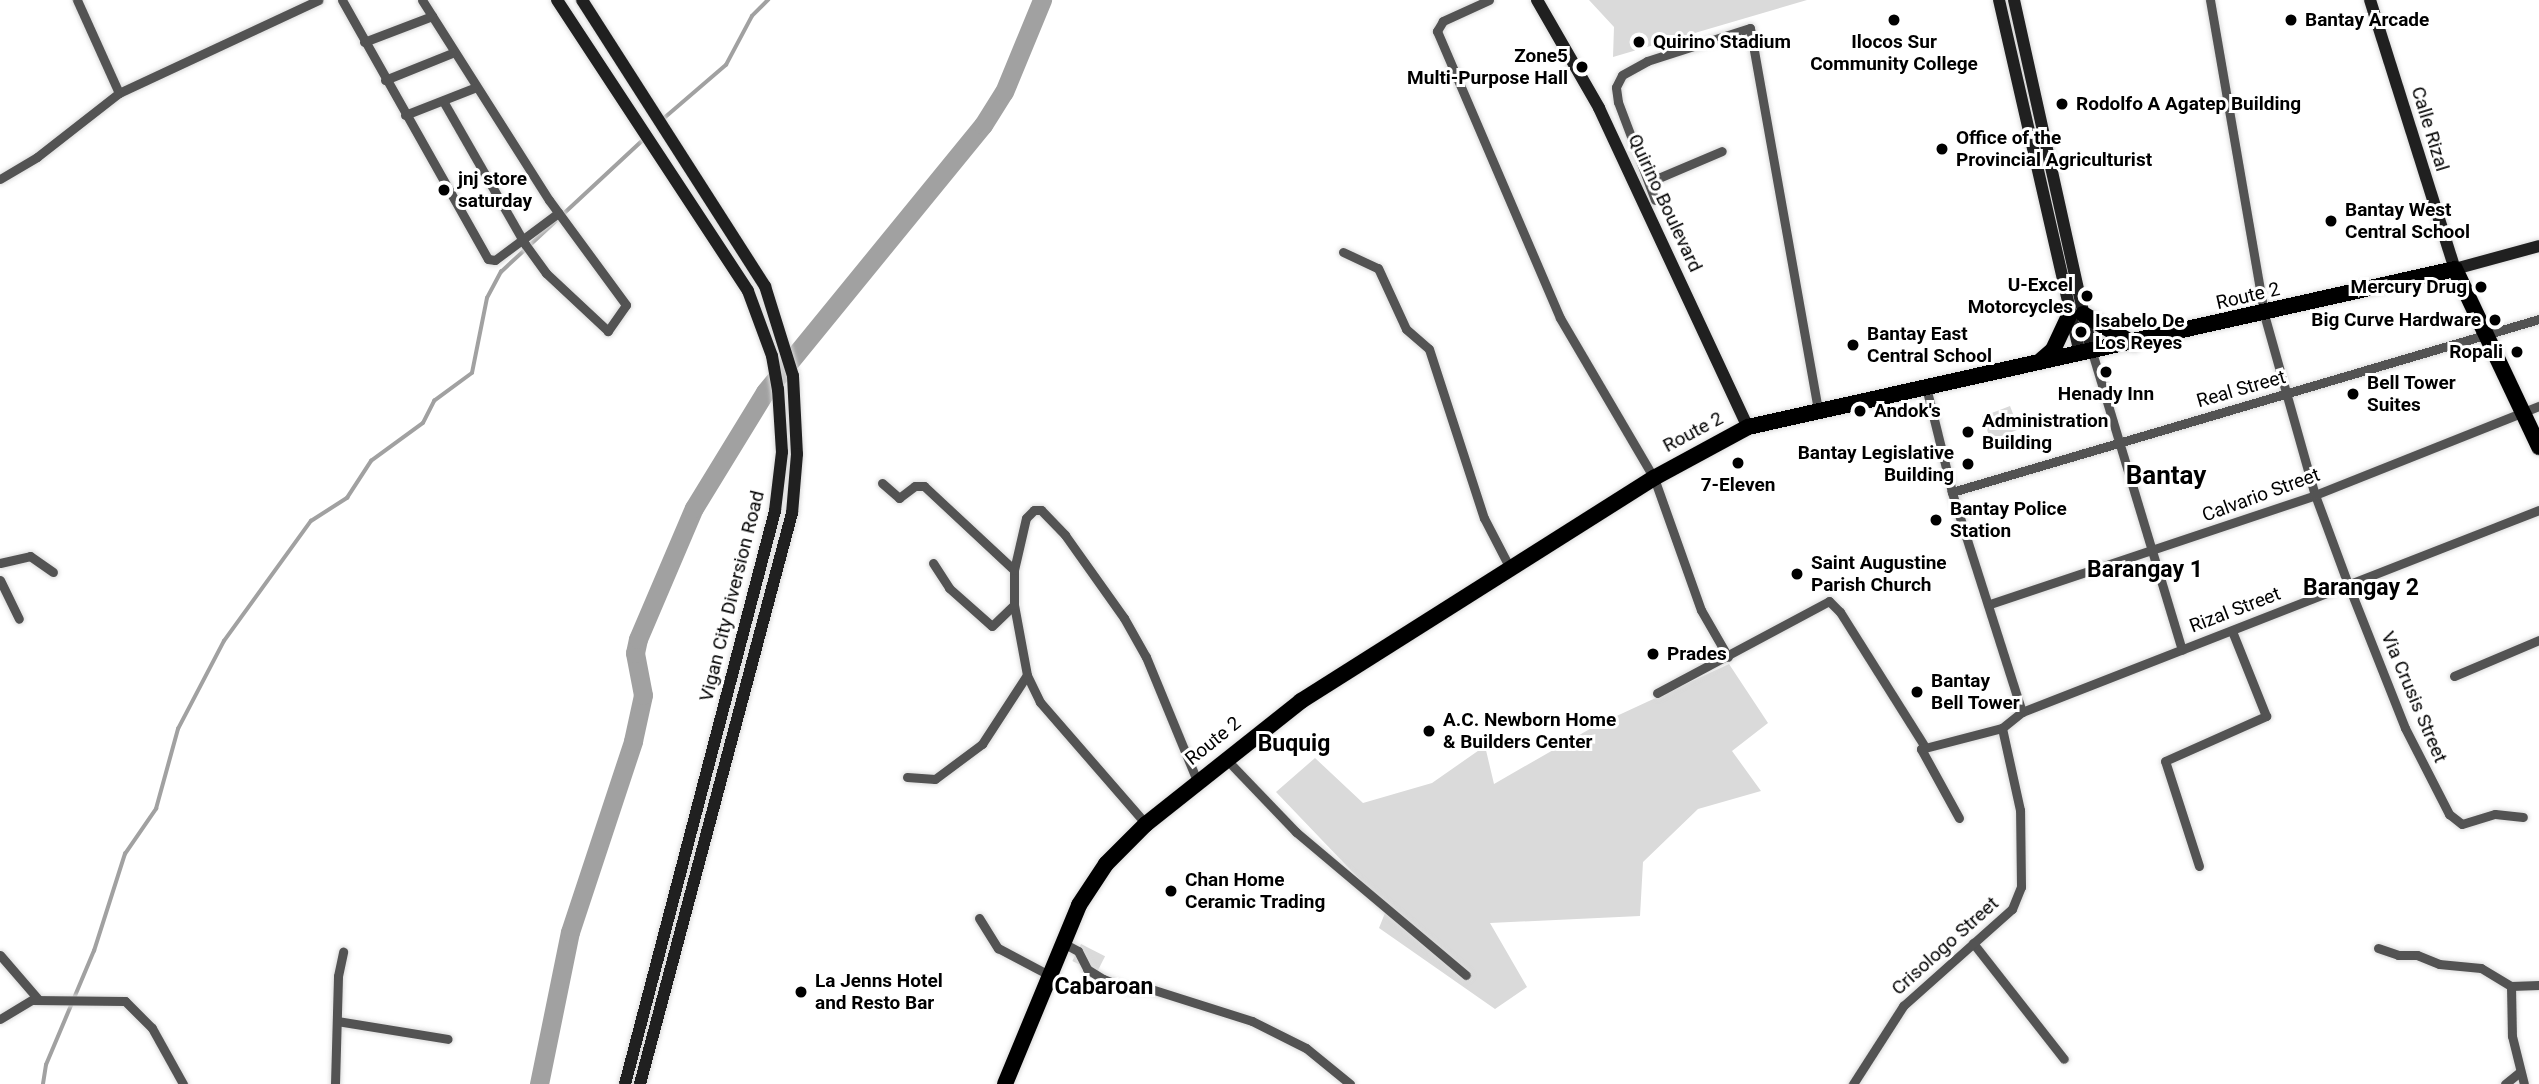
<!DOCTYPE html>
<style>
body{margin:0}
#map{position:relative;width:2539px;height:1084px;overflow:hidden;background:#fff;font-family:Roboto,sans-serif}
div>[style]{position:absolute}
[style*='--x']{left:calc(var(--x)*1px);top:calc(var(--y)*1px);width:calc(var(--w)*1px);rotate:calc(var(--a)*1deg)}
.green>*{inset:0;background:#dadada;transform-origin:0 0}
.stream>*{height:3.5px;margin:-1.75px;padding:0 1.75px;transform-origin:1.75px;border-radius:1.75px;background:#a1a1a1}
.river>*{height:19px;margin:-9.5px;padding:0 9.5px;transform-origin:9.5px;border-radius:9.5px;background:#a1a1a1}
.roads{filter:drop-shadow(0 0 2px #dbdbdb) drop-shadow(0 0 2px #dbdbdb)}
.street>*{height:9px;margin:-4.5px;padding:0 4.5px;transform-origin:4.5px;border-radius:4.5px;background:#535353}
.secondary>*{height:12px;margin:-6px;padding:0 6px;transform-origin:6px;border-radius:6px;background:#202020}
.highway>*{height:16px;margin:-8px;padding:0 8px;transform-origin:8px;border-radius:8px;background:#000}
.dots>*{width:19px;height:19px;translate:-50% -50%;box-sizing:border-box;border:4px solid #fff;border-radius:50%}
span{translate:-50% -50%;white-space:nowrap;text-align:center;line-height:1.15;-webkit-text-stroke:6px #fff;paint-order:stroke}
.poi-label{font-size:19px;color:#000;font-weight:700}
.left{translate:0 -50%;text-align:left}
.right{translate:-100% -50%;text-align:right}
.street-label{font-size:19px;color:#000}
.quarter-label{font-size:23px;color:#000;font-weight:700}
.district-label{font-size:26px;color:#000;font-weight:700}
</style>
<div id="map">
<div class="green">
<div style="clip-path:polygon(1589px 0,1807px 0,1613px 57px,1614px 27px)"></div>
<div style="left:2010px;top:406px;width:25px;height:30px;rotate:69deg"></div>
<div style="clip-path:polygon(1729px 664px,1768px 723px,1732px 751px,1761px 791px,1698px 809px,1643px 862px,1640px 916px,1490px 923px,1527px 987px,1495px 1009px,1379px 928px,1387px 908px,1276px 792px,1315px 758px,1363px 803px,1432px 783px,1485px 746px,1494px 784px,1595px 726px)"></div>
<div style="left:1081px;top:944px;width:27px;height:19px;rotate:27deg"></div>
</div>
<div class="stream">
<div style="--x:663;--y:119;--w:83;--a:-40.6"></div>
<div style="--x:726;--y:65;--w:55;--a:-62"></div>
<div style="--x:752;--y:16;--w:23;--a:-45"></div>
<div style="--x:43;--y:1084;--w:19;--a:-81"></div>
<div style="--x:46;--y:1065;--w:124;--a:-67.2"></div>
<div style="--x:94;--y:951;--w:102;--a:-72.3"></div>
<div style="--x:125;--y:854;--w:55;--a:-55.4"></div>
<div style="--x:156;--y:809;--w:83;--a:-74.6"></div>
<div style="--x:178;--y:729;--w:99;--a:-62.4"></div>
<div style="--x:224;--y:641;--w:148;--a:-54.1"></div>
<div style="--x:311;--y:521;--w:43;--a:-32.6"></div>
<div style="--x:347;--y:498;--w:44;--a:-57"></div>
<div style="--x:371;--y:461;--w:64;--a:-36.2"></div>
<div style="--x:423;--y:423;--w:25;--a:-63"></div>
<div style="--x:434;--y:401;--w:47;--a:-36.4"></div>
<div style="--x:472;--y:373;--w:76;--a:-78.7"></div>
<div style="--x:487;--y:298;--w:30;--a:-62"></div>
<div style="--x:501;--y:272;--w:194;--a:-42.9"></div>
</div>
<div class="river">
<div style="--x:539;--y:1084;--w:155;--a:-78.5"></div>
<div style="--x:570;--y:932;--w:201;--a:-71.7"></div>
<div style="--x:633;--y:741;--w:47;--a:-77.7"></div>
<div style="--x:643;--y:695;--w:43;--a:-100.8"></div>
<div style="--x:635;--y:653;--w:14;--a:-78"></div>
<div style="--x:638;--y:639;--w:142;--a:-66.9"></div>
<div style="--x:694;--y:508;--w:136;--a:-58.5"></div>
<div style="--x:765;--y:392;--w:345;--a:-50.8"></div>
<div style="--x:983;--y:125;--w:39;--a:-58"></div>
<div style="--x:1004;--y:92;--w:100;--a:-67.6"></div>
</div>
<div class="roads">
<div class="street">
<div style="--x:77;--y:0;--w:102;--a:65.7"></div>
<div style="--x:342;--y:0;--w:297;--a:60.6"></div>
<div style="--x:488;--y:259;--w:7;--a:8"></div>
<div style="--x:495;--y:260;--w:79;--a:-36.7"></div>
<div style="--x:422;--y:0;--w:237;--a:57.6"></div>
<div style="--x:549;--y:200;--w:130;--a:53.7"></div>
<div style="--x:626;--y:305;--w:32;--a:125"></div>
<div style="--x:608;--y:331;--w:85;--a:-136.9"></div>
<div style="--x:546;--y:273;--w:36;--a:-126"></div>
<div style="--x:525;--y:244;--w:165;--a:-119.8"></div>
<div style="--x:1489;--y:0;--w:51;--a:155.5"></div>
<div style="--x:1443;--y:21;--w:12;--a:121"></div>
<div style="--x:1437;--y:31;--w:312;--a:66.8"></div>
<div style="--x:1560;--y:318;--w:186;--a:59.6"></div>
<div style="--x:1654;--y:478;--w:140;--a:70.4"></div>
<div style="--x:1701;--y:610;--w:54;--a:60.1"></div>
<div style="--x:2210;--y:0;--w:319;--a:80.2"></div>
<div style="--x:2264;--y:314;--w:188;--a:74.3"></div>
<div style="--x:2315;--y:495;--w:95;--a:69.7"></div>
<div style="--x:2348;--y:584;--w:155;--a:68.4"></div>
<div style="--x:2405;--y:728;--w:97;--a:62.9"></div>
<div style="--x:2449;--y:814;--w:16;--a:38"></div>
<div style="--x:2462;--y:824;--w:34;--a:-17"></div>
<div style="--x:2495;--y:814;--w:28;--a:6"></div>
<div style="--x:364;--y:42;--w:73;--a:-20.9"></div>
<div style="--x:385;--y:80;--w:72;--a:-21.9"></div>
<div style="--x:405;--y:115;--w:74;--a:-21.4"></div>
<div style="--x:0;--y:179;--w:43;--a:-30.7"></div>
<div style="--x:37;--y:157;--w:104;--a:-38"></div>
<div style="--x:119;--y:93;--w:220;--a:-25"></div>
<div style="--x:1649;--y:182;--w:79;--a:-23"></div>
<div style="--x:1655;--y:200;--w:105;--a:-110.7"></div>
<div style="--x:1618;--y:102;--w:15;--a:-98"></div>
<div style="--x:1616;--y:87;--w:13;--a:-63"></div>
<div style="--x:1622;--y:75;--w:29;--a:-29"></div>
<div style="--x:1647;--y:61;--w:108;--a:-17.8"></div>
<div style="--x:1750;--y:28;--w:389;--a:79.9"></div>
<div style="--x:1343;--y:252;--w:38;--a:25"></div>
<div style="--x:1378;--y:268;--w:67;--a:65.3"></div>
<div style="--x:1406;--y:329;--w:30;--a:41"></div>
<div style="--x:1429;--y:349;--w:178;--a:72"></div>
<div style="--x:1484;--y:518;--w:59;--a:62.6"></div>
<div style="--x:2092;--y:352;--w:311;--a:73.2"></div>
<div style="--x:882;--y:483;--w:23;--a:41"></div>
<div style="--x:899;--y:498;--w:20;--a:-37"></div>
<div style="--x:915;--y:486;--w:9;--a:0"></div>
<div style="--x:924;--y:486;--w:123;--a:43"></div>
<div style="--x:1952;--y:492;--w:612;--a:-16.42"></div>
<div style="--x:0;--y:563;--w:31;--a:-13"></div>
<div style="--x:30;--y:556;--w:28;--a:35"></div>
<div style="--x:933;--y:563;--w:30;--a:57"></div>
<div style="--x:949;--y:588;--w:57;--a:41.5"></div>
<div style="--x:992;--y:626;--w:30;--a:-44"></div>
<div style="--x:0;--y:580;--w:43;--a:64"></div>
<div style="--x:1990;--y:604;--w:343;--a:-18.5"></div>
<div style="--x:2315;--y:495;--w:241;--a:-21.7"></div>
<div style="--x:2454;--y:676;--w:92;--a:-23"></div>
<div style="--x:1657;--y:693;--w:195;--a:-28.1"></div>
<div style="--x:1829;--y:601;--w:16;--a:45"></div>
<div style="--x:1840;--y:612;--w:160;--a:57.8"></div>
<div style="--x:2022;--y:712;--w:555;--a:-21.34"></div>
<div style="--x:1226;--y:759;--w:101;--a:46.2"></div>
<div style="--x:1296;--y:832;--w:222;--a:40.1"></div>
<div style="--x:907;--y:777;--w:28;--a:4"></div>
<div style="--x:935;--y:779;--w:59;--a:-36.7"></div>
<div style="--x:982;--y:744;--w:82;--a:-56.9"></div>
<div style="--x:1959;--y:818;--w:79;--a:-118.8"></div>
<div style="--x:1921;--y:749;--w:84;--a:-14.5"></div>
<div style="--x:1146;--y:824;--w:162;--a:-131"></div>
<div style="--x:1040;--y:702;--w:30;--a:-116"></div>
<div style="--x:1027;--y:675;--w:71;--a:-100.5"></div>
<div style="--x:1014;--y:605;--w:35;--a:-90"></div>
<div style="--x:1014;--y:570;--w:53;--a:-77"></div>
<div style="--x:1026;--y:518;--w:11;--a:-45"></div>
<div style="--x:1034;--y:510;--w:7;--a:0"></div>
<div style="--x:1041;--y:510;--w:35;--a:46"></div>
<div style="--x:1065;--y:535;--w:102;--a:54.6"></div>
<div style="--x:1124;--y:618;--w:45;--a:60.6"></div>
<div style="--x:1146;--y:657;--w:134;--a:67.6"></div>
<div style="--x:2199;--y:866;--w:110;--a:-107.9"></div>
<div style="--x:2165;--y:761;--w:111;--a:-24"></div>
<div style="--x:2266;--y:716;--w:92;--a:-111.8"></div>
<div style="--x:979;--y:918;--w:36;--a:58"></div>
<div style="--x:998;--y:948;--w:58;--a:27.9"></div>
<div style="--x:1063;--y:943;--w:17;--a:28"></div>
<div style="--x:1078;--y:951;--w:20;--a:63"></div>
<div style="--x:1087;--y:969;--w:19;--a:32"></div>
<div style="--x:1103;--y:979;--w:28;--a:21"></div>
<div style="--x:1129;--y:989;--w:22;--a:0"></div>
<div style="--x:1151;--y:989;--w:106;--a:17.6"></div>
<div style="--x:1252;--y:1021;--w:60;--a:26.6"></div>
<div style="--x:1306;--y:1048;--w:57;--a:39.3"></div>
<div style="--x:1973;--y:943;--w:147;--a:51.9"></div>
<div style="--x:2378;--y:948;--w:21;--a:19"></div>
<div style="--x:2398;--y:955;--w:19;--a:0"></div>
<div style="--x:2417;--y:955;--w:24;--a:22"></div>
<div style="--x:2439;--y:964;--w:42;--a:5.4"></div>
<div style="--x:2481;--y:968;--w:35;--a:31"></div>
<div style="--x:2511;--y:986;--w:28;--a:-2"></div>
<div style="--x:0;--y:955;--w:58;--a:49.2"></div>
<div style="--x:2511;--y:986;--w:50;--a:88.9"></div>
<div style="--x:2512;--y:1036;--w:49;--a:76"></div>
<div style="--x:0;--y:1019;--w:37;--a:-31"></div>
<div style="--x:32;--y:1000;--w:93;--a:0.6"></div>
<div style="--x:125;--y:1001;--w:38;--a:45"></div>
<div style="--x:152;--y:1028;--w:64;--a:61"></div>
<div style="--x:337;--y:1021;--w:112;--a:9.2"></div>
<div style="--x:335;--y:1084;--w:108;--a:-88.4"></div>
<div style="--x:338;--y:976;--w:25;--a:-78"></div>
<div style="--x:1853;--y:1084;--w:93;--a:-57.3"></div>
<div style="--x:1903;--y:1006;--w:146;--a:-41.7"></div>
<div style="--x:2012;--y:909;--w:24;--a:-68"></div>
<div style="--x:2021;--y:887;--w:77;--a:-90.7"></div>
<div style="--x:2020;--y:810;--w:84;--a:-102.4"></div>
<div style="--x:2002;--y:728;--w:26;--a:-39"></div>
<div style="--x:2022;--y:712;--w:231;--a:-107.7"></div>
<div style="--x:1952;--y:492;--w:108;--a:-103.9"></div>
<div style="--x:2505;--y:1084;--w:19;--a:-39"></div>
</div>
<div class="secondary">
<div style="--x:557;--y:0;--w:348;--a:56.7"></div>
<div style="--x:748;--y:291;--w:69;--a:69.7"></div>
<div style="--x:772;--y:356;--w:34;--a:80"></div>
<div style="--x:778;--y:389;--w:63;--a:86.4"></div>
<div style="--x:782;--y:452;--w:59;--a:96.8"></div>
<div style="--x:775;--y:511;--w:592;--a:104.67"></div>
<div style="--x:582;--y:0;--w:340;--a:57.4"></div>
<div style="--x:765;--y:286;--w:94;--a:72.7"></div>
<div style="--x:793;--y:376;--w:78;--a:87.1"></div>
<div style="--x:797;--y:454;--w:59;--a:94.8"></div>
<div style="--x:792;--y:513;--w:591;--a:104.91"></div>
<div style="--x:1537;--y:0;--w:125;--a:60.1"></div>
<div style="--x:1599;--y:108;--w:352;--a:65"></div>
<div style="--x:1999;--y:0;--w:364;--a:77.1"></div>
<div style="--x:2014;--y:0;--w:361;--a:77.5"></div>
<div style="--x:2370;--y:0;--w:282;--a:72.5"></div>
<div style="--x:2455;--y:269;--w:87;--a:-15.3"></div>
</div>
<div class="highway">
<div style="--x:2083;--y:314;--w:59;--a:30.5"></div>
<div style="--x:2039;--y:362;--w:18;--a:-41"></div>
<div style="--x:2053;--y:350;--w:38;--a:-65"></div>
<div style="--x:1005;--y:1084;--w:194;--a:-67.5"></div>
<div style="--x:1079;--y:905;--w:49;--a:-56.6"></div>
<div style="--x:1106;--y:864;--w:57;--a:-45"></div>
<div style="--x:1146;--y:824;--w:198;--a:-38.4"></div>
<div style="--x:1301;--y:701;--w:418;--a:-32.3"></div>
<div style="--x:1654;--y:478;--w:107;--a:-28.5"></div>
<div style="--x:1748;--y:427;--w:724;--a:-12.6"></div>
<div style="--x:2455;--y:269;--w:197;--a:64.7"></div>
</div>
</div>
<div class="dots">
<div style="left:1894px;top:20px;background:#000"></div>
<div style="left:2291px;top:20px;background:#000"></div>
<div style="left:1639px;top:42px;background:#000"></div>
<div style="left:1582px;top:67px;background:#000"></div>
<div style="left:2062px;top:104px;background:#000"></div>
<div style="left:1942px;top:149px;background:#000"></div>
<div style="left:444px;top:190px;background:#000"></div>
<div style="left:2331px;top:221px;background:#000"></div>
<div style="left:2481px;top:287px;background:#000"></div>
<div style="left:2087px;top:296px;background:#000"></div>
<div style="left:2495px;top:320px;background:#000"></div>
<div style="left:2081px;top:332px;background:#000"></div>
<div style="left:1853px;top:345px;background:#000"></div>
<div style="left:2517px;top:352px;background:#000"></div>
<div style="left:2106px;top:372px;background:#000"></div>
<div style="left:2353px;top:394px;background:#000"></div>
<div style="left:1860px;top:411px;background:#000"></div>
<div style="left:1968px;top:432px;background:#000"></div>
<div style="left:1738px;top:463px;background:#000"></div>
<div style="left:1968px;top:464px;background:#000"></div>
<div style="left:1936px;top:520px;background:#000"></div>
<div style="left:1797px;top:574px;background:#000"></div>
<div style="left:1653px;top:654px;background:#000"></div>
<div style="left:1917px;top:692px;background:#000"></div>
<div style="left:1429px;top:731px;background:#000"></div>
<div style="left:1171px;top:891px;background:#000"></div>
<div style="left:801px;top:992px;background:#000"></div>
</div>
<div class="poi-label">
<span class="left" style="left:2305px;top:20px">Bantay Arcade</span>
<span class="left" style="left:1653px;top:42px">Quirino Stadium</span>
<span style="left:1894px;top:53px">Ilocos Sur<br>Community College</span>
<span class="right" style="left:1568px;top:67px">Zone5<br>Multi-Purpose Hall</span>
<span class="left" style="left:2076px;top:104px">Rodolfo A Agatep Building</span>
<span class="left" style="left:1956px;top:149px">Office of the<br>Provincial Agriculturist</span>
<span class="left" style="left:458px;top:190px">jnj store<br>saturday</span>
<span class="left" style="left:2345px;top:221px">Bantay West<br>Central School</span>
<span class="right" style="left:2073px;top:296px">U-Excel<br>Motorcycles</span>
<span class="right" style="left:2467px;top:287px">Mercury Drug</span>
<span class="right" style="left:2481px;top:320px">Big Curve Hardware</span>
<span class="left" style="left:2095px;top:332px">Isabelo De<br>Los Reyes</span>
<span class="left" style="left:1867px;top:345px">Bantay East<br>Central School</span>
<span class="right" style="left:2503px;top:352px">Ropali</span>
<span class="left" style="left:2367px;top:394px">Bell Tower<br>Suites</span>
<span style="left:2106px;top:394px">Henady Inn</span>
<span class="left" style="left:1874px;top:411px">Andok's</span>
<span class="left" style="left:1982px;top:432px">Administration<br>Building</span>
<span class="right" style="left:1954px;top:464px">Bantay Legislative<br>Building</span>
<span style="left:1738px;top:485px">7-Eleven</span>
<span class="left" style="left:1950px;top:520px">Bantay Police<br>Station</span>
<span class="left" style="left:1811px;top:574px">Saint Augustine<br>Parish Church</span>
<span class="left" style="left:1667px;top:654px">Prades</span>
<span class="left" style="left:1931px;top:692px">Bantay<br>Bell Tower</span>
<span class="left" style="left:1443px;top:731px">A.C. Newborn Home<br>&amp; Builders Center</span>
<span class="left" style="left:1185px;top:891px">Chan Home<br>Ceramic Trading</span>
<span class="left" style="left:815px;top:992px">La Jenns Hotel<br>and Resto Bar</span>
</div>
<div class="street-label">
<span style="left:2430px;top:129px;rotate:73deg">Calle Rizal</span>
<span style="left:1665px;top:203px;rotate:65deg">Quirino Boulevard</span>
<span style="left:2248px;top:296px;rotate:-13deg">Route 2</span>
<span style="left:2241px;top:389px;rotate:-16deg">Real Street</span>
<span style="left:1693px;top:432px;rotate:-28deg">Route 2</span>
<span style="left:2261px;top:495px;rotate:-20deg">Calvario Street</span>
<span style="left:732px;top:596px;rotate:-76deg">Vigan City Diversion Road</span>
<span style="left:2235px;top:610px;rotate:-21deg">Rizal Street</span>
<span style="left:2414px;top:697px;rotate:67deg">Via Crusis Street</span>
<span style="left:1213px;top:741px;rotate:-39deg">Route 2</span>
<span style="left:1945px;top:946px;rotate:-42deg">Crisologo Street</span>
</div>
<div class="quarter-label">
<span style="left:2145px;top:570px">Barangay 1</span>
<span style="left:2361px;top:588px">Barangay 2</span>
<span style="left:1294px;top:744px">Buquig</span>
<span style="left:1104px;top:987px">Cabaroan</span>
</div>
<div class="district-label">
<span style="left:2166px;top:476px">Bantay</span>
</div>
</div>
